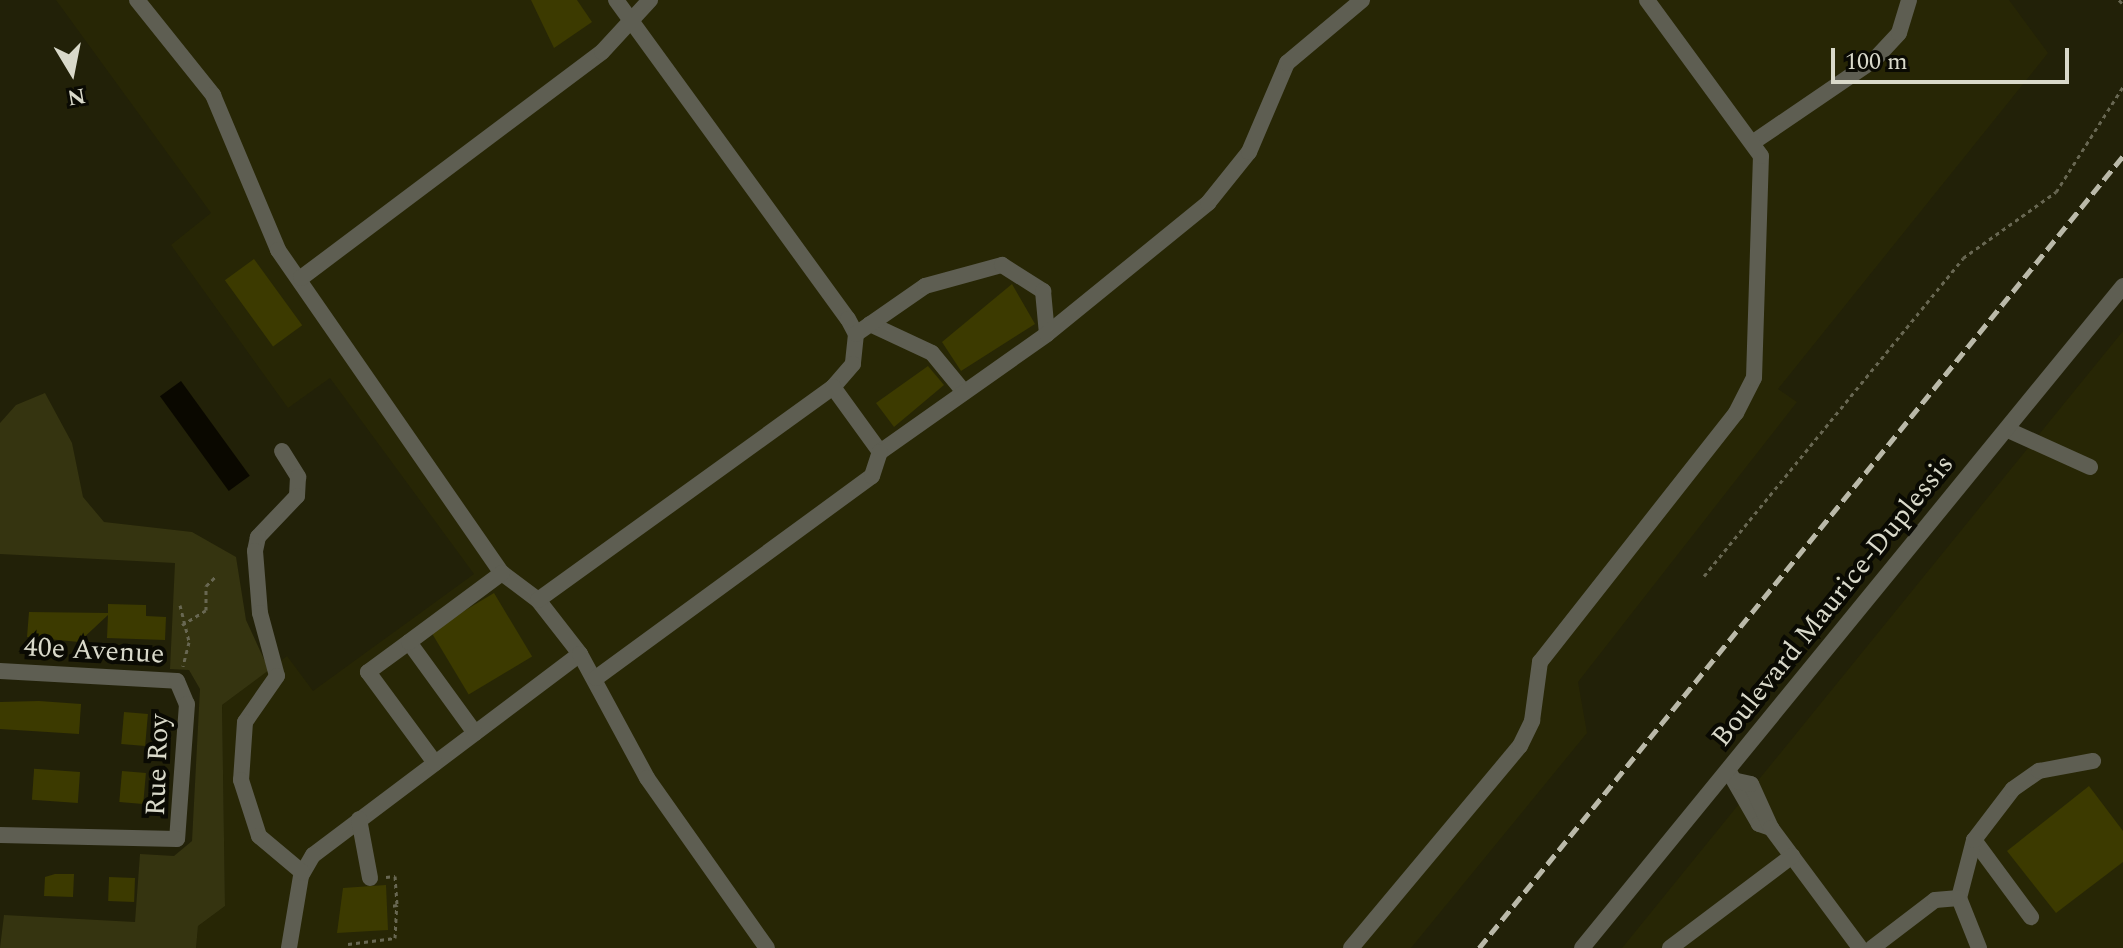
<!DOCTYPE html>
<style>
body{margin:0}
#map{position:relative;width:2123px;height:948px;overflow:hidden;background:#222108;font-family:Spectral,serif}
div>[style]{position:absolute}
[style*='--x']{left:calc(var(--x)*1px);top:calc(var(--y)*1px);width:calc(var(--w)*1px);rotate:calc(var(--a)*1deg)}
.built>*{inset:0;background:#272605}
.green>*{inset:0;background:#353410}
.water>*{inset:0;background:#0a0800;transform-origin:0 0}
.building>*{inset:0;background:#3c3a00;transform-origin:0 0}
.path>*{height:3px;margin-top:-1.5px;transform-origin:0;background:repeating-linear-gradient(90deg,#686752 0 4px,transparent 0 8px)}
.minor>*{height:16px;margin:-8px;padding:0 8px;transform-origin:8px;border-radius:8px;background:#5e5e52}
.rail>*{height:5px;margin-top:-2.5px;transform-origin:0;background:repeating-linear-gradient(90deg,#bab9a9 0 12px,transparent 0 18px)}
span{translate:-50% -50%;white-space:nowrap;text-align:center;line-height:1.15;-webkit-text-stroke:8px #0a0a03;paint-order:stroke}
.street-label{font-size:28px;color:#d9d9ca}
.north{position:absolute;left:32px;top:32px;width:80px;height:80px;-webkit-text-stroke:6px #0a0a03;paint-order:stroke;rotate:170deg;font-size:22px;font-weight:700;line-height:32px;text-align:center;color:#d9d9ca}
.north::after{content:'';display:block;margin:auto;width:28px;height:36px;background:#d9d9ca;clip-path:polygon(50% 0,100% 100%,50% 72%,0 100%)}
.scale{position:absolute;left:1831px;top:48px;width:238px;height:36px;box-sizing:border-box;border:4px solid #d9d9ca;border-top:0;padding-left:10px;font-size:24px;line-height:28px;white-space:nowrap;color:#d9d9ca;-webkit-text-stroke:6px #0a0a03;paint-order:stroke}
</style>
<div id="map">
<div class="built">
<div style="clip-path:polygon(56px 0,2009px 0,2048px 53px,1778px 389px,1797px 402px,1578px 682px,1587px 733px,1411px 948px,196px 948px,198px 926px,225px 906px,222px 705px,287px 656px,313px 691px,474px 574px,330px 378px,288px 408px,171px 245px,211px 213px)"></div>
<div style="clip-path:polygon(2123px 331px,2123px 948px,1622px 948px)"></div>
</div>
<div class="green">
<div style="clip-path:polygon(45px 393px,72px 443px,83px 497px,104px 522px,192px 532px,236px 557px,246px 620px,269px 670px,222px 705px,225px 906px,198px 926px,196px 948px,0 948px,4px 915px,135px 922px,140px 854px,174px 856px,192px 841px,200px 689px,189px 670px,170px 669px,175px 563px,0 554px,0 423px,16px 405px)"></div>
</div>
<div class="water">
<div style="left:181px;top:381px;width:117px;height:26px;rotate:54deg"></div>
</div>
<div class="building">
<div style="clip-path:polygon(531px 0,577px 0,592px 22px,554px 48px)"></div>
<div style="left:254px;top:259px;width:82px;height:36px;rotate:54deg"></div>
<div style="clip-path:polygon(1012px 284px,1035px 324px,961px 371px,942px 342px)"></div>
<div style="clip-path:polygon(928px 366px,944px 385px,894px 427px,876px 403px)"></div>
<div style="left:494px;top:593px;width:74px;height:74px;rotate:59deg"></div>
<div style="clip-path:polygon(108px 604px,146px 605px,146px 616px,166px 617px,165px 640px,107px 638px,108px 615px,79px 642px,27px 637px,29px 612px,108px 613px)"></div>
<div style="clip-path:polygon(39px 701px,81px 704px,79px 734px,0 729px,0 702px)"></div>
<div style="left:124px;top:712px;width:24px;height:32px;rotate:5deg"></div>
<div style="left:122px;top:771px;width:24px;height:31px;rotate:5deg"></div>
<div style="left:80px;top:772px;width:31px;height:46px;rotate:94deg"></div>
<div style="clip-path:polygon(2089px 786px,2123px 831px,2123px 862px,2056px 913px,2007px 851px)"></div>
<div style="clip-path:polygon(55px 874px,74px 874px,73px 897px,44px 896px,45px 877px)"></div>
<div style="left:109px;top:877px;width:26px;height:24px;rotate:2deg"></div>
<div style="clip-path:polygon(386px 885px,388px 930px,337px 933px,343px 888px)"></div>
</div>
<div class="path">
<div style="--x:2119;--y:0;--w:6;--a:45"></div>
<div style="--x:1704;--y:576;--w:410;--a:-50.8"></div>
<div style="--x:1963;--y:258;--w:114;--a:-35.4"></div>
<div style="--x:2056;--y:192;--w:125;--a:-57.5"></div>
<div style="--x:180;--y:605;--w:38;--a:76"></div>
<div style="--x:189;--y:642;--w:25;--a:104"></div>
<div style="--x:182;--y:625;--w:28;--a:-32"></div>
<div style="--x:206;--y:610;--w:24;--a:-90"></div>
<div style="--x:206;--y:586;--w:16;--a:-45"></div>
<div style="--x:386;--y:877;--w:9;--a:-6"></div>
<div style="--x:395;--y:876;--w:29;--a:86"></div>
<div style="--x:397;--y:905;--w:6;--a:171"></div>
<div style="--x:348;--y:944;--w:47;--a:-7.3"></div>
<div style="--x:395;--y:938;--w:33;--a:-87"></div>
</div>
<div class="minor">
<div style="--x:137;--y:0;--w:122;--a:51.3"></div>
<div style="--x:213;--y:95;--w:168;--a:67.2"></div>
<div style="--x:278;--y:250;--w:393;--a:55.3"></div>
<div style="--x:502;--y:573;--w:45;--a:36.9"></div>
<div style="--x:538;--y:600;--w:68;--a:52.1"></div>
<div style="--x:580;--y:654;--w:334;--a:143"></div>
<div style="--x:313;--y:855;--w:24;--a:120"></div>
<div style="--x:301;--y:876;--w:73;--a:99.5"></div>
<div style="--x:616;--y:0;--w:394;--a:54"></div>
<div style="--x:848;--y:319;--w:17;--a:62"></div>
<div style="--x:856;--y:334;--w:30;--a:96"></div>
<div style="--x:853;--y:364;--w:30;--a:131"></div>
<div style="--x:1755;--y:141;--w:145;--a:-34.3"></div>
<div style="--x:1875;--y:59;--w:35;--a:-47"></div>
<div style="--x:1899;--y:33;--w:34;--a:-73"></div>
<div style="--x:301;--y:278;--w:376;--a:-36.9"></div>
<div style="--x:602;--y:52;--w:71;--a:-47.3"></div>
<div style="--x:870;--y:324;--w:68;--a:25.1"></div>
<div style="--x:932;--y:353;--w:50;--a:50.6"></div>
<div style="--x:856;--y:334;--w:84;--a:-34.8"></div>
<div style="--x:925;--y:286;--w:80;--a:-15.3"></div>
<div style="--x:1002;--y:265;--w:49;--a:32.4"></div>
<div style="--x:1043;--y:291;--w:43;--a:84.7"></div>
<div style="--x:2008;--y:430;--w:90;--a:24.3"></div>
<div style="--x:282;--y:451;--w:31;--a:58"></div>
<div style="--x:298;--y:477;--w:19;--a:93"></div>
<div style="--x:297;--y:496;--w:57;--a:133.6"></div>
<div style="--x:258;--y:537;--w:14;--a:102"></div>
<div style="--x:255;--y:551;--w:62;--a:85.4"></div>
<div style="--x:260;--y:613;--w:65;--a:74.9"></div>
<div style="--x:277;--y:676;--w:56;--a:124.8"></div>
<div style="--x:245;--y:722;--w:58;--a:93.9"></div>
<div style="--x:241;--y:780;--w:59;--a:72.2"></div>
<div style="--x:259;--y:836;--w:57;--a:40.1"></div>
<div style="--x:538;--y:600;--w:364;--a:-35.8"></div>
<div style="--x:833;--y:387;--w:80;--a:54.1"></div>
<div style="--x:880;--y:452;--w:204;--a:-35.2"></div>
<div style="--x:1047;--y:334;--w:208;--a:-39.1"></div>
<div style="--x:1208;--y:203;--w:65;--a:-51.2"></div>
<div style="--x:1249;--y:152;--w:97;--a:-66.9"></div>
<div style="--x:1287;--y:63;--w:98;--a:-40"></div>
<div style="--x:409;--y:642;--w:51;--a:143.8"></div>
<div style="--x:368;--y:672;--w:113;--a:53.6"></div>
<div style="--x:580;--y:654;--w:141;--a:61.6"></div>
<div style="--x:647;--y:778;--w:208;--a:54.8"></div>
<div style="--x:0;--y:671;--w:177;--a:3.2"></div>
<div style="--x:177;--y:681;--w:25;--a:67"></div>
<div style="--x:187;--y:704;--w:135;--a:94.2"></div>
<div style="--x:177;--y:839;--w:177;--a:-178.7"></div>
<div style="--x:596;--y:678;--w:342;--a:-36.2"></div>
<div style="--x:872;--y:476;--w:25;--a:-72"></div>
<div style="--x:475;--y:733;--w:112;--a:-126"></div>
<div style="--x:409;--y:642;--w:116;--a:-36.6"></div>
<div style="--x:1728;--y:770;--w:62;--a:60.1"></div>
<div style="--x:1759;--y:824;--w:13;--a:18"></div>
<div style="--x:1771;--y:828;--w:48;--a:-114.4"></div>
<div style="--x:1751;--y:784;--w:14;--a:-168"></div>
<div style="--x:359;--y:819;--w:60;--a:79.4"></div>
<div style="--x:1771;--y:828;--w:149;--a:53.4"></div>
<div style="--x:1974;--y:840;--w:96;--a:53.5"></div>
<div style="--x:1959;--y:898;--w:60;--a:-75.5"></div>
<div style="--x:1974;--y:840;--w:64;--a:-52.6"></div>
<div style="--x:2013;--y:789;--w:32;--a:-35"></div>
<div style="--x:2039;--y:771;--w:55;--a:-10.5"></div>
<div style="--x:1351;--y:948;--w:263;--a:-50.1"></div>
<div style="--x:1520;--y:746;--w:28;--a:-64"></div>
<div style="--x:1532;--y:721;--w:60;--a:-82.3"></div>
<div style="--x:1540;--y:662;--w:317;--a:-51.8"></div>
<div style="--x:1736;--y:413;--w:39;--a:-63"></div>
<div style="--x:1754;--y:378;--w:222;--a:-88.2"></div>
<div style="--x:1761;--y:156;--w:193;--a:-126.2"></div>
<div style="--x:1582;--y:948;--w:855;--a:-50.74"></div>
<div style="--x:1670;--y:948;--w:153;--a:-37"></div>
<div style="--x:1872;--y:948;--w:79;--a:-37.3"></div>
<div style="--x:1935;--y:900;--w:24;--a:-5"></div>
<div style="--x:1959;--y:898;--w:54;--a:68.2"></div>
</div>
<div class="rail">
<div style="--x:1479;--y:948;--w:1021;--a:-50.88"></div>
</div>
<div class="street-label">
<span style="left:1833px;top:601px;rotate:-51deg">Boulevard Maurice-Duplessis</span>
<span style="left:94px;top:651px;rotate:3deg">40e Avenue</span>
<span style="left:158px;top:765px;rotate:-88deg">Rue Roy</span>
</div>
<div class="north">N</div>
<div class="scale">100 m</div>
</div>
